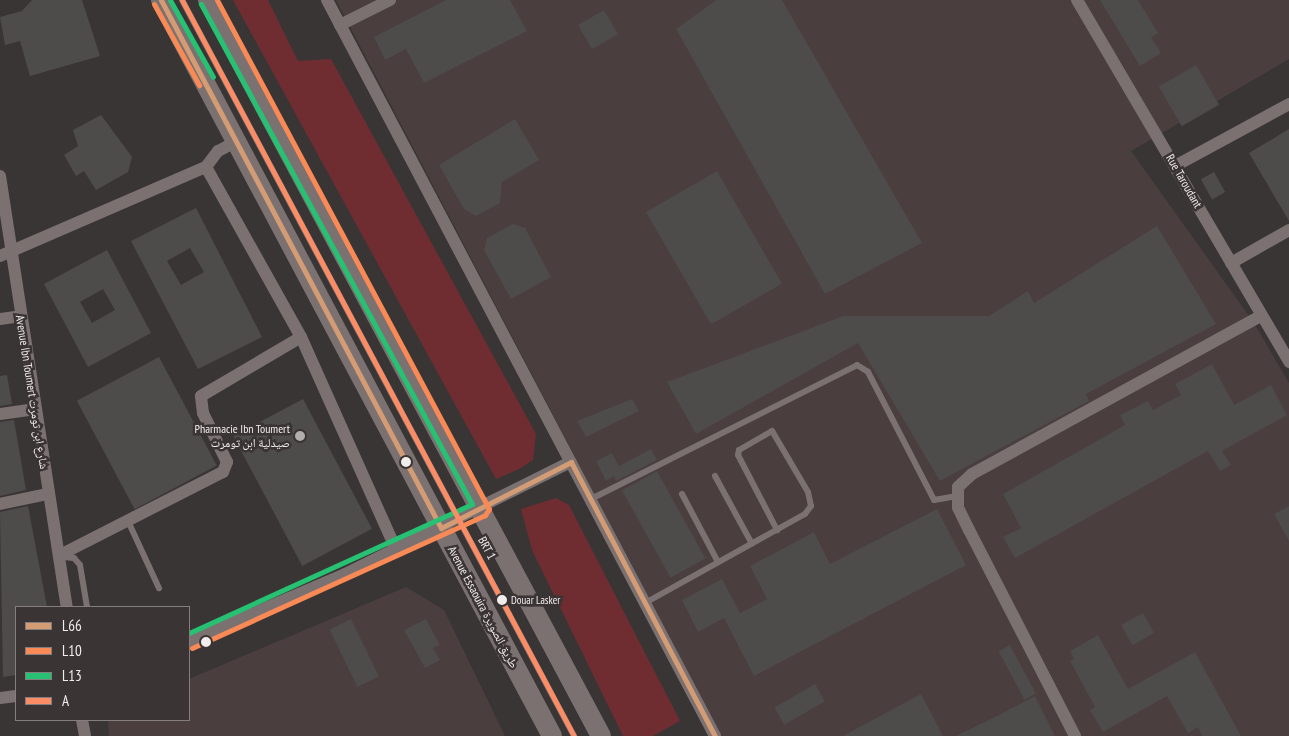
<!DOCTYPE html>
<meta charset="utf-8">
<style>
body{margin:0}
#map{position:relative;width:1289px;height:736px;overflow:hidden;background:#3a3535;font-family:"PT Sans Narrow","Noto Naskh Arabic",sans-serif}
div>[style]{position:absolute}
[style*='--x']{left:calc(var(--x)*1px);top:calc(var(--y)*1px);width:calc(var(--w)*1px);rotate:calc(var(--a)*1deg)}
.built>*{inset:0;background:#4a3e3e}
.green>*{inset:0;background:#6f2d31}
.building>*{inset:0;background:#4e4b4b;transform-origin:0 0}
.service>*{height:6px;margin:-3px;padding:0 3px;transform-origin:3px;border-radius:3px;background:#7c7171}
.minor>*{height:12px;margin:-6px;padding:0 6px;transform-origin:6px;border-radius:6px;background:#7c7171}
.primary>*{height:20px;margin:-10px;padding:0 10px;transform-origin:10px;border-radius:10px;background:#7b7171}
.bus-1>*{height:5px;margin:-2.5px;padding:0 2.5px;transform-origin:2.5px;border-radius:2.5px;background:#d39c74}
.bus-2>*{height:5px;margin:-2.5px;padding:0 2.5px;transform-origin:2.5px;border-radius:2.5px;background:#f98a56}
.bus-3>*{height:5px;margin:-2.5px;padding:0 2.5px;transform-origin:2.5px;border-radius:2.5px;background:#26c172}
.bus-4>*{height:5px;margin:-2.5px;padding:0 2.5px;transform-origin:2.5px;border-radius:2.5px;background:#fa8c66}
.dots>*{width:14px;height:14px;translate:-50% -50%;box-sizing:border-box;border:2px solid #3b3434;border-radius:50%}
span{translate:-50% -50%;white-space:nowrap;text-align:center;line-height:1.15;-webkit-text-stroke:5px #3b3434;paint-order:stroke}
.bus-label{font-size:11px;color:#f2eded}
.left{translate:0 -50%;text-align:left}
.street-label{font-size:12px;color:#f2eded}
.poi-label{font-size:12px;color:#f2eded}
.right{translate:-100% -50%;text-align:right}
.legend{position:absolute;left:15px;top:606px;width:175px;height:115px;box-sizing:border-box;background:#3b3434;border:1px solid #847e7e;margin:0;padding:6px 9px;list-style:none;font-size:15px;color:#f2eded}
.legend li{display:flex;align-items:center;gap:10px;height:25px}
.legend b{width:25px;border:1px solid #847e7e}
</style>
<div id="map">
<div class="built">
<div style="clip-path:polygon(336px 0,1289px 0,1289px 59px,1131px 151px,1254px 323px,1289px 383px,1289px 736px,721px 736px)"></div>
<div style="clip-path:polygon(406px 587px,444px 610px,505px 736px,109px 736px,108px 720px,189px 720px,189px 679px)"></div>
</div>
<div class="green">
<div style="clip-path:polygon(233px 0,268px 0,298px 61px,331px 59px,536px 434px,533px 460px,519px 469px,496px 479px)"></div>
<div style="clip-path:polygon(556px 498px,569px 505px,680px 721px,653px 736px,623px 736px,532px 550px,521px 509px)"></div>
</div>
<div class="building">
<div style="clip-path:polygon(32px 0,82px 0,100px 56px,30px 76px,20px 41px,5px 45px,0 17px,22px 11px)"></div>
<div style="clip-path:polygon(446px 0,510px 0,527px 31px,424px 83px,406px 49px,385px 60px,374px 37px)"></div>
<div style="clip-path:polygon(716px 0,782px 0,922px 243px,825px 294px,676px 29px)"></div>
<div style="clip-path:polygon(1100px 0,1138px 0,1158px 33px,1151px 37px,1161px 53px,1140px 66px)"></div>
<div style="left:604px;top:10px;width:28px;height:30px;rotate:60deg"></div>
<div style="left:1196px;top:65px;width:46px;height:43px;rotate:60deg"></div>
<div style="clip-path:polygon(101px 115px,132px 157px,128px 172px,96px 190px,84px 171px,76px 176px,64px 155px,78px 146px,73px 130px)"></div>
<div style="clip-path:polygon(515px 119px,539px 160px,502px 182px,500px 203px,476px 216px,464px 209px,439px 165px)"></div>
<div style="clip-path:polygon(1289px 129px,1289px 221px,1249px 153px)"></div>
<div style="left:717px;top:171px;width:130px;height:82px;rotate:60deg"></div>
<div style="left:1214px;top:172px;width:23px;height:15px;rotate:61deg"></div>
<div style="clip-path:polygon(evenodd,196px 208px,262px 337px,198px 369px,131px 241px,196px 208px,190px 248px,204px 272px,181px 285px,167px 261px,190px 248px)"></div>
<div style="clip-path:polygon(513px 224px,525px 228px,551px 277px,511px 299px,484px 250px,487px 238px)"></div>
<div style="clip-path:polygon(1157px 226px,1216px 324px,1086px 394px,1089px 401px,940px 481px,858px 343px,696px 434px,667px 382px,843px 316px,989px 316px,1028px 291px,1034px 303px)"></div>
<div style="clip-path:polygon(evenodd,107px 250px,151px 333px,88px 367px,44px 284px,107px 250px,103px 289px,115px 310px,92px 323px,80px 302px,103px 289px)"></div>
<div style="left:159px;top:357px;width:123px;height:93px;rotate:62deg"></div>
<div style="clip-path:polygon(1212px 364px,1234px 405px,1271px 385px,1287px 415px,1222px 451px,1231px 465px,1220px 471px,1208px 451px,1015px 558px,1003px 537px,1021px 528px,1003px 494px,1125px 425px,1120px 415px,1148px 401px,1153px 410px,1181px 395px,1175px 384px)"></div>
<div style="clip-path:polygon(7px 375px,12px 404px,0 406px,0 376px)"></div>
<div style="left:303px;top:399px;width:147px;height:79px;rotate:62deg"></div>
<div style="clip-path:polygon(632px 399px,639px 411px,586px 437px,577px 421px)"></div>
<div style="clip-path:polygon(14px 420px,26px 490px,0 496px,0 422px)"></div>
<div style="clip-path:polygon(651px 449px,657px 460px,616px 481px,614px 476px,606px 481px,596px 461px,612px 453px,619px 466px)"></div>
<div style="left:657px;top:471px;width:100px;height:40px;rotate:61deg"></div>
<div style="clip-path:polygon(28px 506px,47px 607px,16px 607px,16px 675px,3px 677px,0 512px)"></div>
<div style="clip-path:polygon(1289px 506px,1289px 541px,1274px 514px)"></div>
<div style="clip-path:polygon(937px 509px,966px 565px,754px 676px,724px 618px,698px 632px,682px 600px,722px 579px,740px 613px,767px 599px,750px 566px,814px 532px,830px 564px)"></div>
<div style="left:1143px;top:613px;width:23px;height:25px;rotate:61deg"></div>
<div style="left:351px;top:619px;width:64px;height:24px;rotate:64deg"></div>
<div style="clip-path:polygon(426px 619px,440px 645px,433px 648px,440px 660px,425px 668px,404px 630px)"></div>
<div style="clip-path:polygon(1098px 635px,1128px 689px,1195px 652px,1241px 736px,1202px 736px,1198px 727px,1188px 733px,1167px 696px,1103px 732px,1090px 710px,1095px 707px,1070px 661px,1074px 659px,1070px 651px)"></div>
<div style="left:1010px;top:645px;width:55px;height:13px;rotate:62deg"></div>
<div style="left:815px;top:684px;width:20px;height:47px;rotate:60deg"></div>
<div style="clip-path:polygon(921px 694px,943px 736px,843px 736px)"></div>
<div style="clip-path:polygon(1035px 696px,1055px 736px,956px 736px,995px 717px)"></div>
</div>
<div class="service">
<div style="--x:182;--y:0;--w:834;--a:61.96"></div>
<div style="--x:715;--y:476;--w:77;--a:61.4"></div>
<div style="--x:682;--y:494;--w:77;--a:62.1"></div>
<div style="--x:591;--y:499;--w:298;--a:-26.7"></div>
<div style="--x:857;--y:365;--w:13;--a:32"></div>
<div style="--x:868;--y:372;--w:144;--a:62.7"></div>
<div style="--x:934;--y:500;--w:22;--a:-10"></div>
<div style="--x:128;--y:521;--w:74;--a:65.2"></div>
<div style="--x:63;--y:557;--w:11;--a:5"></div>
<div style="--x:74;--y:558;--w:9;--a:49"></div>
<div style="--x:80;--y:565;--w:43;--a:80.5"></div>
<div style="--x:645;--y:603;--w:183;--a:-29.1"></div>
<div style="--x:805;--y:514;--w:10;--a:-53"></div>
<div style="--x:811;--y:506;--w:14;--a:-102"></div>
<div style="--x:808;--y:492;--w:71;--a:-120.5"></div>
<div style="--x:772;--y:431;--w:38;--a:150"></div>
<div style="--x:739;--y:450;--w:5;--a:101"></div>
<div style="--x:738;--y:455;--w:85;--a:62.5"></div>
</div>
<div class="minor">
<div style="--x:327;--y:0;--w:832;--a:62.2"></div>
<div style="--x:1077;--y:0;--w:420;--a:59.6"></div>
<div style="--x:340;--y:25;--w:56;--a:-26.6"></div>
<div style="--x:239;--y:140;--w:24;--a:152"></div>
<div style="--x:218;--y:151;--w:20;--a:127"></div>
<div style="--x:206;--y:167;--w:195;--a:60.8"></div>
<div style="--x:301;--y:337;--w:232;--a:65.9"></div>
<div style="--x:1175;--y:166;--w:130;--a:-28.5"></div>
<div style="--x:0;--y:176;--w:436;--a:81.2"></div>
<div style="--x:0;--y:256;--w:224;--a:-23.4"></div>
<div style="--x:1231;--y:263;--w:67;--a:-29.6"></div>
<div style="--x:0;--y:319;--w:21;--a:-8"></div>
<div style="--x:0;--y:414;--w:36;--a:-8"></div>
<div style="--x:0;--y:504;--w:49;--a:-11.8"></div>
<div style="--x:60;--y:555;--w:183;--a:-27"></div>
<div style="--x:223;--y:472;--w:11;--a:-68"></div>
<div style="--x:227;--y:462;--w:55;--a:-116.1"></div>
<div style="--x:203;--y:413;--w:17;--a:-97"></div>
<div style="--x:201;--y:396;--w:116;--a:-30.5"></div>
<div style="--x:189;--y:641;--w:170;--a:-23.2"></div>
<div style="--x:345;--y:574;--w:252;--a:-26.4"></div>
<div style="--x:0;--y:698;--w:16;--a:-7"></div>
<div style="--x:82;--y:720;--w:16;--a:79"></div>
<div style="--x:1075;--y:736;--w:232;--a:-117.2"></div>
<div style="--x:969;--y:530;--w:25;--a:-116"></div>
<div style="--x:958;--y:507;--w:20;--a:-90"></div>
<div style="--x:958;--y:487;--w:19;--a:-43"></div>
<div style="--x:972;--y:474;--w:329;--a:-28.7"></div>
</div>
<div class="primary">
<div style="--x:161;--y:0;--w:833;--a:62.02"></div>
<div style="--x:208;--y:0;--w:834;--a:61.9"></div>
</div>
<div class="bus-1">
<div style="--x:161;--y:0;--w:598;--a:62.06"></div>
<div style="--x:441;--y:528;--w:146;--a:-26.9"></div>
<div style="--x:571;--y:462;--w:310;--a:62.3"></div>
</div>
<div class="bus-2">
<div style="--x:154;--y:4;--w:93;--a:60.9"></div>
<div style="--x:192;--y:648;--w:322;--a:-24.4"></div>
<div style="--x:485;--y:515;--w:7;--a:-56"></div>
<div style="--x:489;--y:509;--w:577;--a:-118.12"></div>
</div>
<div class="bus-3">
<div style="--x:170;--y:0;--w:88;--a:60.8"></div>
<div style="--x:189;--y:633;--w:311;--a:-24.5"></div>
<div style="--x:472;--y:504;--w:569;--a:-118.46"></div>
</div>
<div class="bus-4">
<div style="--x:182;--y:0;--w:834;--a:61.96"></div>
</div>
<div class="dots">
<div style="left:300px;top:436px;background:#b2adad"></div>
<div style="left:406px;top:462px;background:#f2eded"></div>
<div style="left:502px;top:600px;background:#f2eded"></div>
<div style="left:206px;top:642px;background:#f2eded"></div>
</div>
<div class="bus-label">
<span class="left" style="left:511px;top:600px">Douar Lasker</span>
</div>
<div class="street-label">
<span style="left:1184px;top:181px;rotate:60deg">Rue Taroudant</span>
<span style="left:32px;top:392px;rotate:81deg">Avenue Ibn Toumert شارع ابن تومرت</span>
<span style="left:487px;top:548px;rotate:62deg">BRT 1</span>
<span style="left:483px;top:607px;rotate:62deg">Avenue Essaouira طريق الصويرة</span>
</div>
<div class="poi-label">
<span class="right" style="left:290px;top:436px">Pharmacie Ibn Toumert<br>صيدلية ابن تومرت</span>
</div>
<ul class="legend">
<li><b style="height:6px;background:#d39c74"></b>L66</li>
<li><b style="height:6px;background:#f98a56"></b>L10</li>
<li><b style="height:6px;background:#26c172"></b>L13</li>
<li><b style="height:6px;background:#fa8c66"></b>A</li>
</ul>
</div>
